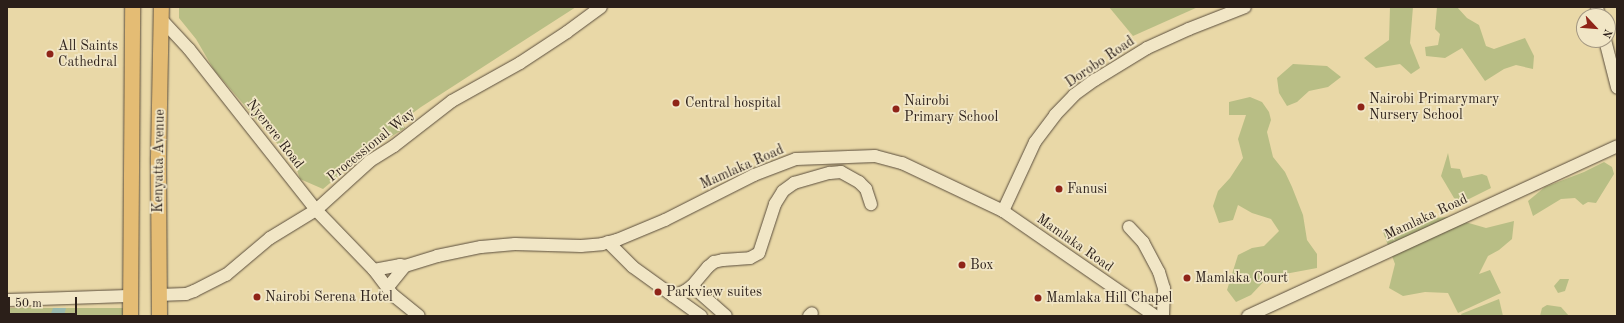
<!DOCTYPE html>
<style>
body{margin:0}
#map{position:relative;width:1624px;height:323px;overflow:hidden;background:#e9d8a7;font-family:"Old Standard TT",serif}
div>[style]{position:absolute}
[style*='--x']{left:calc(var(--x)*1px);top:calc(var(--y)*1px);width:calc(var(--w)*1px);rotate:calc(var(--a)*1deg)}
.green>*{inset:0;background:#b8be85;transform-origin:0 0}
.water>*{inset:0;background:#98b9ad}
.roads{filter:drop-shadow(0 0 1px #5a4d3c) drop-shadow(0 0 1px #5a4d3c)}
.minor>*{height:12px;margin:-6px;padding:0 6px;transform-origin:6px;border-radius:6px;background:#f1e6c6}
.major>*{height:15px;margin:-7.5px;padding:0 7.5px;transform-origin:7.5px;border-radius:7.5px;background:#e4bc74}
.dots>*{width:11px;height:11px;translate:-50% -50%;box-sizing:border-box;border:2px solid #f1e6c6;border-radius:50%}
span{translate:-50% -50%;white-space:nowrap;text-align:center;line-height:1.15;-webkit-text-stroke:3.5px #f1e6c6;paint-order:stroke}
.poi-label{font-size:14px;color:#2b1f19}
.left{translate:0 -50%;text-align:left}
.street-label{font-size:14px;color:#2b1f19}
.frame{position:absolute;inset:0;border:8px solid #2b1f19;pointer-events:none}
.north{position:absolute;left:1576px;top:8px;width:40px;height:40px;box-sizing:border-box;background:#f1e6c6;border:1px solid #a29681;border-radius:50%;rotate:116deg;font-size:11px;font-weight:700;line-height:16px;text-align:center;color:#2b1f19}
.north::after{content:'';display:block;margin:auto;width:14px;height:18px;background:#8f2418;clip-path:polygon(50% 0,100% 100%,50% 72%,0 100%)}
.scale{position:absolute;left:8px;top:297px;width:69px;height:18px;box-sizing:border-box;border:2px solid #2b1f19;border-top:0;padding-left:5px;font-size:12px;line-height:14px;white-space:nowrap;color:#2b1f19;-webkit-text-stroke:3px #f1e6c6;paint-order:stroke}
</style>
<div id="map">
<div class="green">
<div style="clip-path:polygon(179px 7px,576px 7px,421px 107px,402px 121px,405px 128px,367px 152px,323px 189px,300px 179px,295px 164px,214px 70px,196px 39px,179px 18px)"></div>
<div style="clip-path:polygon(1109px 7px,1198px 7px,1133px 36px)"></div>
<div style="clip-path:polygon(1390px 7px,1413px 7px,1410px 43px,1420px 68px,1411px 74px,1400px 64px,1376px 68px,1364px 58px,1389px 40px)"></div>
<div style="clip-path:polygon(1437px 7px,1457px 7px,1467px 18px,1479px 25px,1486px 46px,1494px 49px,1525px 38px,1534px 56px,1533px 69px,1516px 65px,1504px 69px,1485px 81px,1462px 48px,1445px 58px,1426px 56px,1425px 47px,1438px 45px,1440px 34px,1435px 29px)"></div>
<div style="clip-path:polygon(1293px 64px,1327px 66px,1341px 77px,1328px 87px,1309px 91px,1297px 102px,1287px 106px,1279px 93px,1277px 78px)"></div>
<div style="clip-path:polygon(1250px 97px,1262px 102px,1269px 112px,1271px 120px,1267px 132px,1273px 157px,1285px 172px,1292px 187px,1303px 215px,1307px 240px,1317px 254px,1317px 268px,1268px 277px,1251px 295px,1236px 302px,1227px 290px,1238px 255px,1252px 248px,1264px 246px,1279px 231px,1271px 219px,1252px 213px,1238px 205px,1233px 220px,1219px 223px,1213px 206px,1218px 191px,1230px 178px,1243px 158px,1238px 139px,1246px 115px,1229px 115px,1229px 102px)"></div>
<div style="clip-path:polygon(1448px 153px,1451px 168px,1460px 169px,1463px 178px,1482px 174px,1487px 176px,1491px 188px,1463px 202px,1454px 198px,1441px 176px)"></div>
<div style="clip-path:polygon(1604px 162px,1612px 167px,1614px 174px,1596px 203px,1588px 202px,1583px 205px,1575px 198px,1561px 199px,1533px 216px,1528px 201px,1545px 187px,1584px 172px)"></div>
<div style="clip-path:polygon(1448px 217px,1486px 228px,1514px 221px,1512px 239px,1499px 250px,1488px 256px,1479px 274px,1490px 270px,1501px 293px,1458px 313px,1448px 293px,1425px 292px,1403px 296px,1389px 288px,1395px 264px,1383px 232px,1433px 218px)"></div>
<div style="clip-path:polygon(1560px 279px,1569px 279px,1565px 291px,1558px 293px,1554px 286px)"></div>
<div style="clip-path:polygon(1499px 299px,1503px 316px,1462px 316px,1461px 314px)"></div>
<div style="clip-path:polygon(1547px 305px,1561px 307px,1569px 316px,1540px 316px,1542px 308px)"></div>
<div style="left:7px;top:308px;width:116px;height:8px"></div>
</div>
<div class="water">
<div style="clip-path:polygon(53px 308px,66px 308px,64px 316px,50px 316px)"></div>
</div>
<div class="roads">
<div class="minor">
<div style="--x:1597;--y:7;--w:9;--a:77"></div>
<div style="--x:161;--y:19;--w:41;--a:47"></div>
<div style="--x:189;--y:49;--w:205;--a:51.7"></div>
<div style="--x:316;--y:210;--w:83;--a:46"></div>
<div style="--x:374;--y:270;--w:31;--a:53"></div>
<div style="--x:393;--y:295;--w:33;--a:39"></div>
<div style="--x:1605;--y:40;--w:49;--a:75.7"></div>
<div style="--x:1003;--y:211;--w:76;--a:-65.1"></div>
<div style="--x:1035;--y:142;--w:34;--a:-53"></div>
<div style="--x:1055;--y:115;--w:28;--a:-46"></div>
<div style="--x:1074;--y:95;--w:26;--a:-36"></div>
<div style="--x:1095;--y:80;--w:61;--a:-31.6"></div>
<div style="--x:1147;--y:48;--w:46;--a:-24.3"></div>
<div style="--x:1189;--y:29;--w:60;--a:-21.4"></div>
<div style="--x:1129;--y:227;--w:21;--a:47"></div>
<div style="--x:1143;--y:242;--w:34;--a:62"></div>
<div style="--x:1159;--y:272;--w:17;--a:73"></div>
<div style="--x:1164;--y:288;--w:28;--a:92"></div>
<div style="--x:608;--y:242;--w:35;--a:45"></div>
<div style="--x:633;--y:267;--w:84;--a:35.8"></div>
<div style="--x:374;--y:270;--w:26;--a:-11"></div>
<div style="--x:400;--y:265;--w:5;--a:11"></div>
<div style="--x:405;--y:266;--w:34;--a:-17"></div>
<div style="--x:437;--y:256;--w:45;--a:-11.6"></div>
<div style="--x:481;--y:247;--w:34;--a:-5"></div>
<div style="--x:515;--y:244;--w:66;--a:1.7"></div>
<div style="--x:581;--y:246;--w:21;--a:-5"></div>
<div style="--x:602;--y:244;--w:16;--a:-15"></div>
<div style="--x:617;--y:240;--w:52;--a:-22.6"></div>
<div style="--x:665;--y:220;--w:100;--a:-26.8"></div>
<div style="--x:754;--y:175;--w:45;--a:-20.9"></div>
<div style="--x:796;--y:159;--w:79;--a:-2.2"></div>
<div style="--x:875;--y:156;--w:28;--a:15"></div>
<div style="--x:902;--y:163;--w:112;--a:25.4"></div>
<div style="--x:1003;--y:211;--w:185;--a:34.6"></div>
<div style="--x:692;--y:286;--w:45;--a:41.4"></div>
<div style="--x:388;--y:287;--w:27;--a:-51"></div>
<div style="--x:158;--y:295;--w:28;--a:-2"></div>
<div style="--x:186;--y:294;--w:9;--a:-21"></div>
<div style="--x:194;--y:291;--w:36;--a:-27"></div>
<div style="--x:226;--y:275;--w:57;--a:-40.1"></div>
<div style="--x:270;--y:238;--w:54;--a:-31.3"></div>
<div style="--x:316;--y:210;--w:73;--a:-42.2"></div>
<div style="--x:370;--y:161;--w:28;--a:-32"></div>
<div style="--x:394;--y:146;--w:73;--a:-37.8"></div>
<div style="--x:452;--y:101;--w:78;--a:-29.2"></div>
<div style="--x:520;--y:63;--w:56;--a:-33.4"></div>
<div style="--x:567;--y:32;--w:42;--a:-36.3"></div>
<div style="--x:673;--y:296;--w:13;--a:-23"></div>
<div style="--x:685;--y:291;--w:9;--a:-36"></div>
<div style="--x:692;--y:286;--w:25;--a:-50"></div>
<div style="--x:708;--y:267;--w:8;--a:-40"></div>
<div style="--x:714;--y:262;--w:9;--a:-13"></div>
<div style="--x:723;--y:260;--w:27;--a:-4"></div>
<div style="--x:750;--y:258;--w:10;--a:-29"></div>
<div style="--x:759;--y:253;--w:52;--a:-71.9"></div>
<div style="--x:775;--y:204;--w:15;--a:-58"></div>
<div style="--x:783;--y:191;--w:14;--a:-36"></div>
<div style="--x:794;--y:183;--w:37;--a:-16"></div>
<div style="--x:830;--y:173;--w:11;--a:-5"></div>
<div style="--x:841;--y:172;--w:21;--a:29"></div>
<div style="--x:859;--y:182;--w:10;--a:45"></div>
<div style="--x:866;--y:189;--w:16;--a:72"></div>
<div style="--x:7;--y:300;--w:122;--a:-1.9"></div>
<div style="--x:809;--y:316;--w:4;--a:-45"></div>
<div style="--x:1248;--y:316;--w:406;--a:-24.7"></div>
</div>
<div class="major">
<div style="--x:130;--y:316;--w:309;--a:-89.6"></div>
<div style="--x:159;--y:316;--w:159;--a:-90.4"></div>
<div style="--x:158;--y:157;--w:150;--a:-88.9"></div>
</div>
</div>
<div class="dots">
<div style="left:50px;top:54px;background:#8f2418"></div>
<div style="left:676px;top:103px;background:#8f2418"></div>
<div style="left:1361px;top:107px;background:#8f2418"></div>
<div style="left:896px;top:109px;background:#8f2418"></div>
<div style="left:1059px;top:189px;background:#8f2418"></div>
<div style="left:962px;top:265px;background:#8f2418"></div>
<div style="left:1187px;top:278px;background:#8f2418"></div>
<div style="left:658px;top:292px;background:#8f2418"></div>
<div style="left:257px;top:297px;background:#8f2418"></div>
<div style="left:1038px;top:298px;background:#8f2418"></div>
</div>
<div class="poi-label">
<span class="left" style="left:58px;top:54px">All Saints<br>Cathedral</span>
<span class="left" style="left:1369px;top:107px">Nairobi Primarymary<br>Nursery School</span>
<span class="left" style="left:904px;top:109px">Nairobi<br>Primary School</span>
<span class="left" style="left:685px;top:103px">Central hospital</span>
<span class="left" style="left:1067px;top:189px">Fanusi</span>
<span class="left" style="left:970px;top:265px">Box</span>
<span class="left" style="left:1195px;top:278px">Mamlaka Court</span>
<span class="left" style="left:666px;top:292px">Parkview suites</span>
<span class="left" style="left:265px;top:297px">Nairobi Serena Hotel</span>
<span class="left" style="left:1046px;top:298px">Mamlaka Hill Chapel</span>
</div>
<div class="street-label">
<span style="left:1100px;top:62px;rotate:-34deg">Dorobo Road</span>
<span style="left:275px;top:134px;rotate:52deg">Nyerere Road</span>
<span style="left:371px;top:145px;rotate:-39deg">Processional Way</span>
<span style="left:159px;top:161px;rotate:-89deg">Kenyatta Avenue</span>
<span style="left:742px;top:167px;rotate:-24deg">Mamlaka Road</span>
<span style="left:1426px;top:217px;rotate:-25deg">Mamlaka Road</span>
<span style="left:1075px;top:243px;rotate:35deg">Mamlaka Road</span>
</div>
<div class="frame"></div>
<div class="north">N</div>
<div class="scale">50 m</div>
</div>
